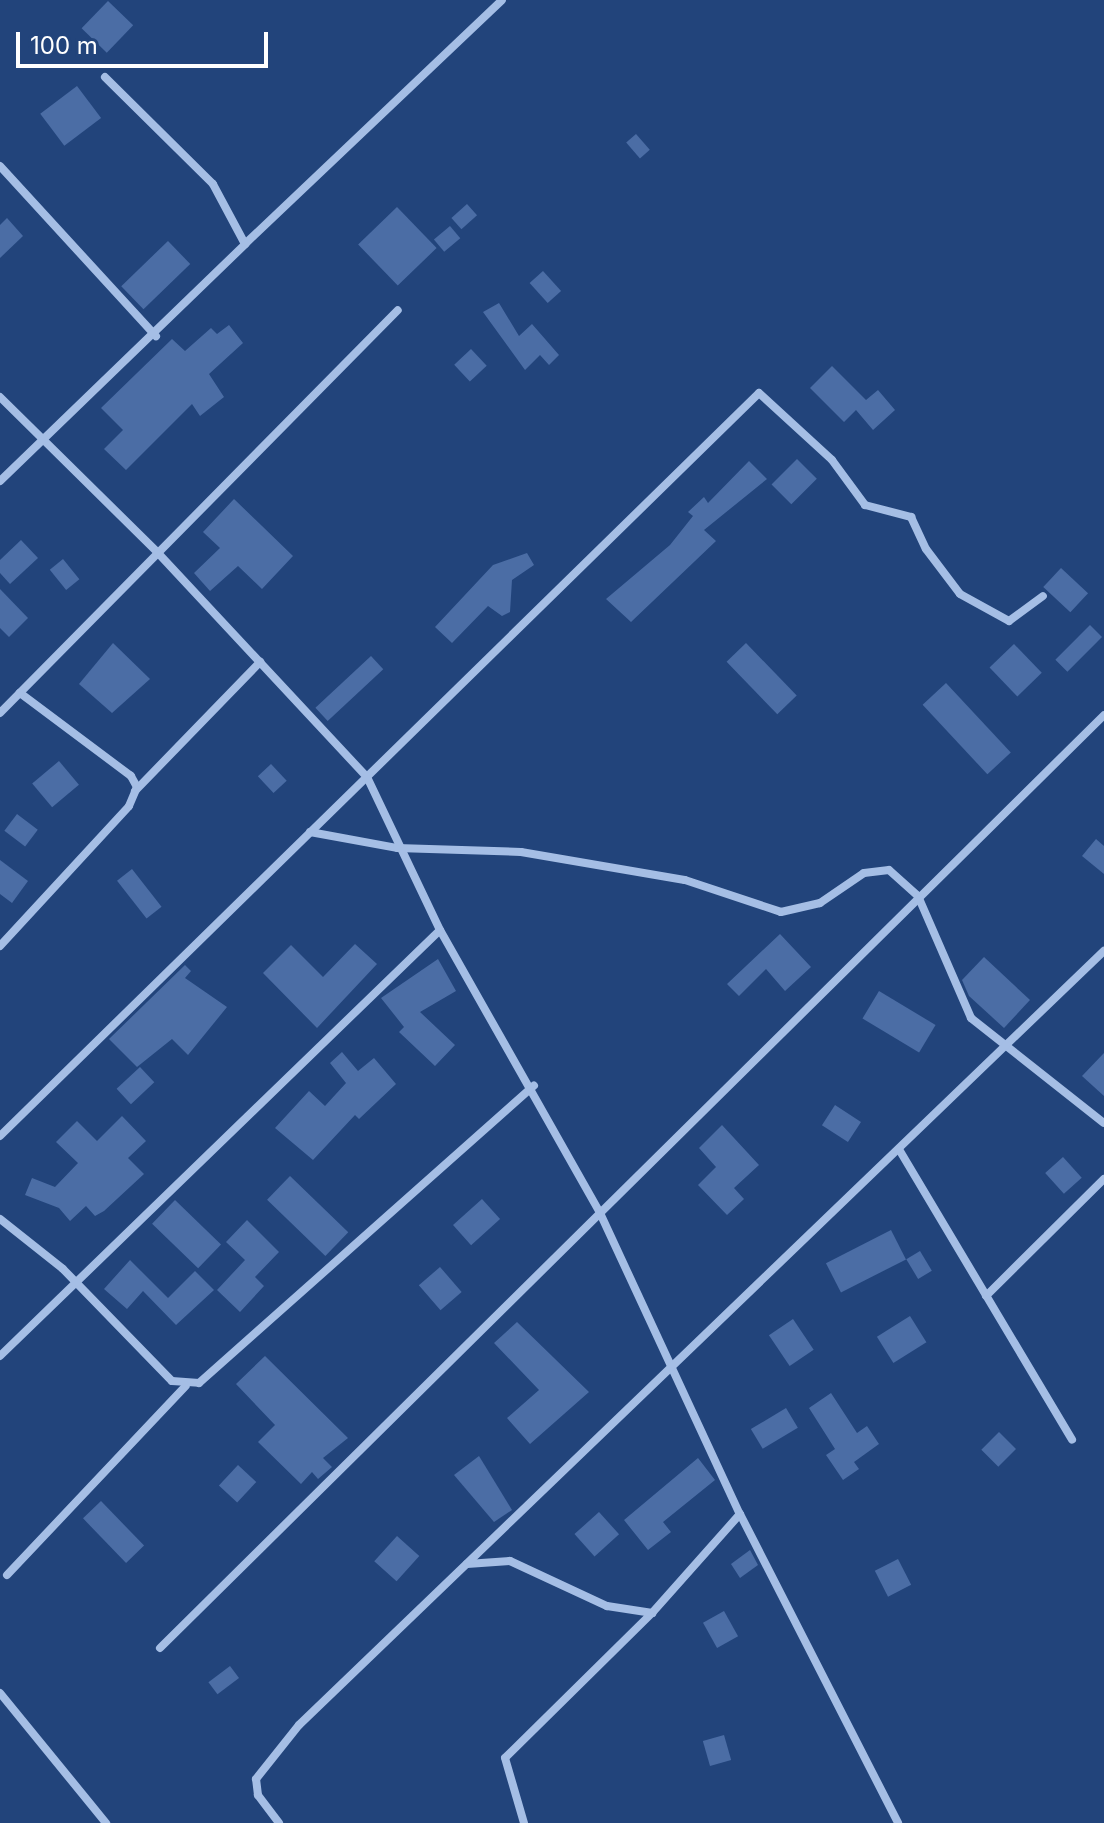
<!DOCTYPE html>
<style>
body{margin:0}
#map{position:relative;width:1104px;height:1823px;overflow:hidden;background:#22447b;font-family:Inter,sans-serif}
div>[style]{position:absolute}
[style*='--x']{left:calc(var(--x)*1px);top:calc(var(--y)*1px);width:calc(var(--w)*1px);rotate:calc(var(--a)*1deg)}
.building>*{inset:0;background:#4b6da5;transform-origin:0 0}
.minor>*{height:8px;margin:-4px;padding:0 4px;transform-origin:4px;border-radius:4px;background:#a5bee5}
span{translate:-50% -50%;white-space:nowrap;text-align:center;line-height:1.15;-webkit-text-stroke:8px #22447b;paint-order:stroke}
.scale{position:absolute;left:16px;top:32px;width:252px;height:36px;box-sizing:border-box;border:4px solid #fff;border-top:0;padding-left:10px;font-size:24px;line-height:28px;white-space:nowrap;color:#fff;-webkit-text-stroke:6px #22447b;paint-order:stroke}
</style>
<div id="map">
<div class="building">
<div style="left:108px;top:1px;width:35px;height:38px;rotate:44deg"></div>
<div style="left:77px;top:86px;width:40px;height:46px;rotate:53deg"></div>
<div style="left:636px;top:134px;width:21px;height:13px;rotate:49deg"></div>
<div style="left:467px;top:204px;width:15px;height:21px;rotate:48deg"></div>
<div style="left:397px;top:207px;width:57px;height:54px;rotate:46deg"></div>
<div style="clip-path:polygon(7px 218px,23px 236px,0 258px,0 225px)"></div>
<div style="left:450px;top:226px;width:16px;height:21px;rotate:50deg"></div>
<div style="left:168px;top:241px;width:32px;height:65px;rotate:46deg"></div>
<div style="left:543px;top:271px;width:27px;height:18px;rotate:48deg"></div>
<div style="clip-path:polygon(499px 303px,519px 336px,532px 324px,559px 355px,549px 365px,540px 355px,525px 370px,483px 312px)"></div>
<div style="clip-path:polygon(229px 325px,243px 343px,209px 374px,224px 397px,200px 416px,192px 404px,126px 470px,104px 449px,123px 430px,101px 408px,172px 339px,185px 351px,211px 328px,217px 334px)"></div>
<div style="left:471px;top:349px;width:23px;height:23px;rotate:47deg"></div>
<div style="clip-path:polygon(832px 366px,866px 400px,878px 390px,895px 410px,873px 430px,856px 410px,844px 422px,810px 388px)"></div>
<div style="left:797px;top:459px;width:28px;height:36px;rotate:45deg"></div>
<div style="clip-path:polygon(749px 461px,767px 479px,704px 530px,716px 541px,631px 622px,606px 599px,670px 545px,693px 516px,688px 512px,704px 497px,708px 503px)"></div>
<div style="clip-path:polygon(234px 499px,293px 556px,262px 589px,238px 566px,210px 591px,194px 573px,220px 548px,203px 532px)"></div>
<div style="clip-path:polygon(21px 540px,38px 558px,10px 584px,0 573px,0 560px)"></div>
<div style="clip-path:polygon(527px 553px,534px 565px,512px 580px,510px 612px,502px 616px,488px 606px,452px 643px,435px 627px,493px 565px)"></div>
<div style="left:63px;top:559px;width:26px;height:17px;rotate:51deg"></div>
<div style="left:1061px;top:568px;width:37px;height:26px;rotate:43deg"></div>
<div style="clip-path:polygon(0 589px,28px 618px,9px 637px,0 628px)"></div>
<div style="left:1090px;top:625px;width:17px;height:49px;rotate:45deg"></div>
<div style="clip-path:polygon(113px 643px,150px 679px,112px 713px,79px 684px)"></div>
<div style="left:746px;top:643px;width:73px;height:27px;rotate:46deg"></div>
<div style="left:1014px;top:644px;width:40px;height:34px;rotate:46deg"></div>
<div style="left:371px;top:656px;width:18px;height:76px;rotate:47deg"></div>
<div style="left:946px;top:683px;width:95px;height:32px;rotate:47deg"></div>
<div style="left:59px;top:761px;width:31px;height:35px;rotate:50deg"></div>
<div style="left:271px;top:764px;width:23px;height:18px;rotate:47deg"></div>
<div style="left:17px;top:814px;width:26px;height:21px;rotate:37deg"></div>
<div style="clip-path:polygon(1096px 839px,1104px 846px,1104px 874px,1082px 856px)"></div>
<div style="clip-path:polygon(0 860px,28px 881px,12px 903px,0 894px)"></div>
<div style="left:132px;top:869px;width:48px;height:19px;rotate:52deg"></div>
<div style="clip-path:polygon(780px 934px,811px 967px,785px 991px,766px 969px,739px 996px,727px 984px)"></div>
<div style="clip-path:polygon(355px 944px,377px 964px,317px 1028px,263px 973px,291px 945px,323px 977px)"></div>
<div style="clip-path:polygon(984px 957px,1030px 1000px,1004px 1028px,969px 996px,962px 980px)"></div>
<div style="clip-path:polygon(438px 959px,456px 991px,420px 1012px,455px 1045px,435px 1066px,399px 1032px,404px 1027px,381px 998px)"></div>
<div style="clip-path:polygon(185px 965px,191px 971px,185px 978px,227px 1007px,188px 1055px,172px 1039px,137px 1067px,109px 1039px)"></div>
<div style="left:879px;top:991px;width:66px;height:32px;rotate:31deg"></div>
<div style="clip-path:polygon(342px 1052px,358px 1071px,374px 1058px,396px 1084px,359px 1119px,355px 1115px,313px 1160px,275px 1128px,309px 1091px,325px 1106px,346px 1083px,330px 1063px)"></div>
<div style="clip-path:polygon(1104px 1053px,1104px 1096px,1082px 1076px)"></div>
<div style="left:140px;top:1067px;width:21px;height:32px;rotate:47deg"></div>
<div style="left:835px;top:1105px;width:31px;height:24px;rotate:33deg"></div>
<div style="clip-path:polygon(122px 1116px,146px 1141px,128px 1158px,144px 1174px,104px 1211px,95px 1216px,86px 1206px,70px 1221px,59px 1208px,25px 1195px,32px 1178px,55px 1187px,78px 1163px,56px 1142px,77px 1121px,97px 1141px)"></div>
<div style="clip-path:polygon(722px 1125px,759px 1165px,734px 1188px,744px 1199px,727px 1215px,698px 1185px,716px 1167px,699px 1148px)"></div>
<div style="left:1063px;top:1157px;width:28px;height:24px;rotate:48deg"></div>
<div style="left:290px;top:1176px;width:81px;height:33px;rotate:44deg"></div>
<div style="left:482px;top:1199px;width:27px;height:39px;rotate:48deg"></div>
<div style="left:175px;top:1200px;width:64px;height:33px;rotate:44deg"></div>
<div style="clip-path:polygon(247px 1220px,279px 1252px,255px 1277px,264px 1286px,240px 1312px,217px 1290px,245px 1260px,226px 1242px)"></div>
<div style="left:891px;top:1230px;width:33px;height:73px;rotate:63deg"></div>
<div style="left:920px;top:1251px;width:23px;height:16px;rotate:59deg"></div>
<div style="clip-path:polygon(130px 1260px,168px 1298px,195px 1271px,214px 1290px,176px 1325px,143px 1291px,127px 1309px,104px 1289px)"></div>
<div style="left:440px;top:1267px;width:33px;height:28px;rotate:49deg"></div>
<div style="left:910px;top:1316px;width:31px;height:39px;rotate:58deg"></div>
<div style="left:793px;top:1319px;width:37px;height:29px;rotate:56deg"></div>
<div style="clip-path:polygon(517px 1322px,589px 1392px,530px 1444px,507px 1418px,539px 1390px,494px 1343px)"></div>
<div style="clip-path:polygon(265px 1356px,348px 1438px,323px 1458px,332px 1467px,318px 1479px,312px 1472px,301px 1484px,258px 1442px,275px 1425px,236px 1384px)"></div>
<div style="clip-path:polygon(831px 1393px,857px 1433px,867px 1426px,879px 1444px,854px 1462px,859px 1469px,843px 1480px,826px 1455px,835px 1449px,809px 1408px)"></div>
<div style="left:786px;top:1408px;width:23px;height:41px;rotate:59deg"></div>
<div style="left:999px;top:1432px;width:24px;height:25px;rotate:45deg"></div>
<div style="clip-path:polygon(479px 1456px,512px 1510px,494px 1522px,454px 1475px)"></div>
<div style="clip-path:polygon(698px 1458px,715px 1480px,663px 1522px,671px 1532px,648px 1550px,624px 1520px)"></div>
<div style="left:238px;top:1465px;width:25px;height:28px;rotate:43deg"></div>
<div style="left:101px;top:1501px;width:62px;height:25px;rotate:46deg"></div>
<div style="left:599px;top:1512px;width:30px;height:33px;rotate:48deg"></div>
<div style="left:397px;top:1536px;width:30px;height:34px;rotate:42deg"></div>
<div style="clip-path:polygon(750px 1550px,758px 1565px,740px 1578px,731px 1564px)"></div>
<div style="left:898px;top:1559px;width:29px;height:26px;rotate:63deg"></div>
<div style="left:724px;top:1611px;width:29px;height:24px;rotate:61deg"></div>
<div style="left:230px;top:1666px;width:15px;height:27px;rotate:53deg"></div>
<div style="left:724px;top:1735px;width:26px;height:22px;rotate:74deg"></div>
</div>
<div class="minor">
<div style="--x:0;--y:166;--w:231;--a:47.5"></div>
<div style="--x:245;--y:244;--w:354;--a:-43.5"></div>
<div style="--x:0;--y:397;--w:222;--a:44.6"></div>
<div style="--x:158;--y:553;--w:306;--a:47"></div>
<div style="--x:367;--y:777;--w:170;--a:64.5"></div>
<div style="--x:440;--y:930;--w:325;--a:60.5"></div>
<div style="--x:600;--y:1213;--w:332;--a:65.1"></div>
<div style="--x:740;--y:1514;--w:132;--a:131.6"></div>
<div style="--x:652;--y:1613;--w:206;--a:135.4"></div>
<div style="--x:505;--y:1758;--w:68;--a:73.7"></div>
<div style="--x:0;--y:481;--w:341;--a:-44"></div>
<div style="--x:245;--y:244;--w:68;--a:-118.1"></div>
<div style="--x:213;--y:184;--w:152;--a:-135.3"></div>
<div style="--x:0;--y:713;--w:566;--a:-45.36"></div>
<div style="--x:135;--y:791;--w:180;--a:-45.9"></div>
<div style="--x:310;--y:832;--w:88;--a:10.4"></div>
<div style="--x:397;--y:848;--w:124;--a:1.8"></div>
<div style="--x:521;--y:852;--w:166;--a:9.7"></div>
<div style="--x:685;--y:880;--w:101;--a:18.4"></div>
<div style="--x:781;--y:912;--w:40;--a:-13"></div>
<div style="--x:820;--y:903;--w:53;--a:-34.3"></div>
<div style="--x:864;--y:873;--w:25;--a:-7"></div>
<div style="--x:889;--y:870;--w:39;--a:42"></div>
<div style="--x:918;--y:896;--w:133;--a:66.5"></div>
<div style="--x:971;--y:1018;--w:169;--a:38.3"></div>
<div style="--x:0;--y:946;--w:190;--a:-47.3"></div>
<div style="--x:129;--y:806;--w:21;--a:-67"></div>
<div style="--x:137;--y:787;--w:13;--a:-119"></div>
<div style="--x:131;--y:776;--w:139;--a:-143.2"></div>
<div style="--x:0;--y:1136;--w:1062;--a:-44.39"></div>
<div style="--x:759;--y:393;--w:99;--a:42.5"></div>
<div style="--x:832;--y:460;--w:56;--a:53.7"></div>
<div style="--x:865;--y:505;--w:48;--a:14.6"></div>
<div style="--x:911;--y:517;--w:35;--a:65"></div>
<div style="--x:926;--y:549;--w:56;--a:52.9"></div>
<div style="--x:960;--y:594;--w:56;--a:28.9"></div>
<div style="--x:1009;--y:621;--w:42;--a:-36.3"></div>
<div style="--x:900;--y:1151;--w:336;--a:59.2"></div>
<div style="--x:0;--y:1219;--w:80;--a:38.4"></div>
<div style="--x:63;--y:1269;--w:156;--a:45.8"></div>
<div style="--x:172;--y:1381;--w:27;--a:4"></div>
<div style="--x:199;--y:1383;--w:448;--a:-41.6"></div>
<div style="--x:986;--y:1296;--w:166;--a:-44.8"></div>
<div style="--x:0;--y:1356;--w:612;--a:-44.07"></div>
<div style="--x:740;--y:1514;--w:347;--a:62.9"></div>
<div style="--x:467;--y:1564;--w:43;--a:-4"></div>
<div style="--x:510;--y:1561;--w:107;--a:24.9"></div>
<div style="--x:607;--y:1606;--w:46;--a:8.8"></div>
<div style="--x:7;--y:1575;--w:260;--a:-46.6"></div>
<div style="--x:160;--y:1648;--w:1327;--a:-44.66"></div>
<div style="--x:0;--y:1693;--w:168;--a:50.8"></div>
<div style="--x:279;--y:1823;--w:35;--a:-127"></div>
<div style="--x:258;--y:1795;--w:16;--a:-97"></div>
<div style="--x:256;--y:1779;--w:69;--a:-51.5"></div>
<div style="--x:299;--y:1725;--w:1117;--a:-43.88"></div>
</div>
<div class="scale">100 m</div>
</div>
